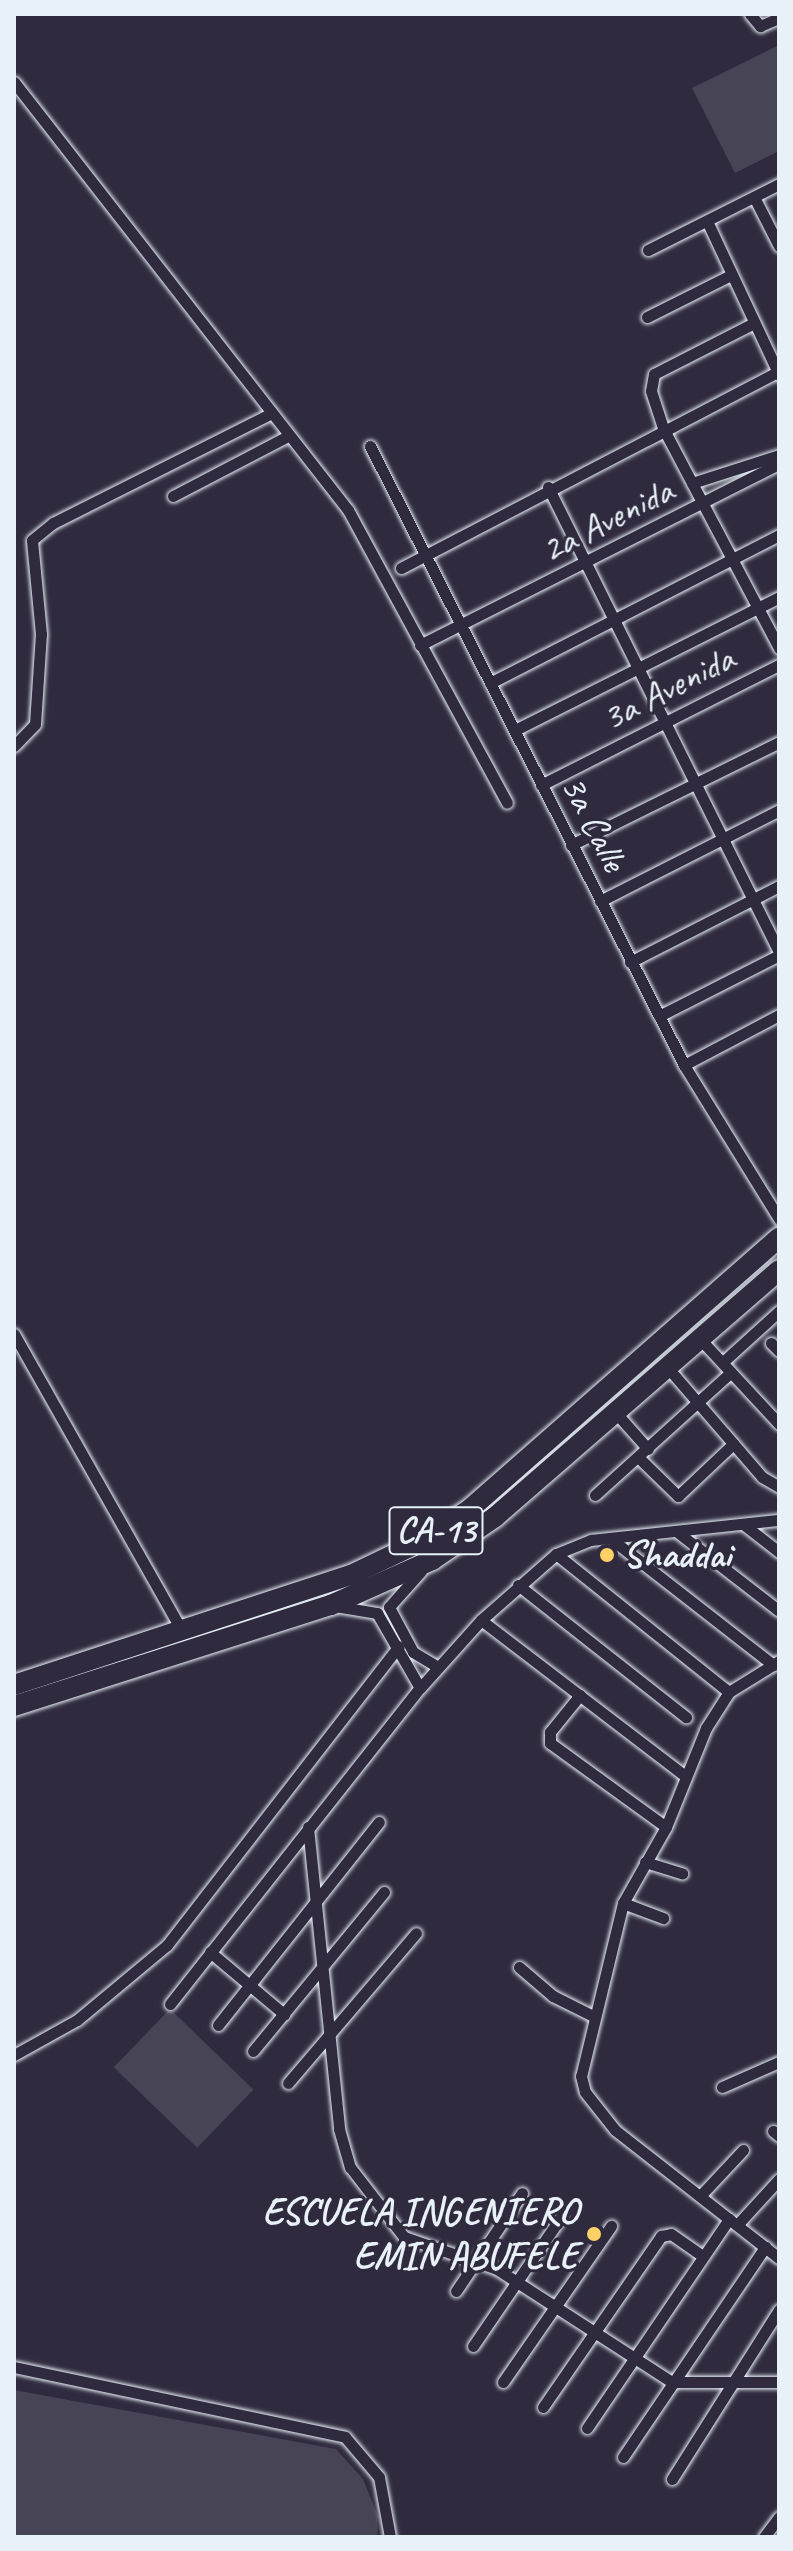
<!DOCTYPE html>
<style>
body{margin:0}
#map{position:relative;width:793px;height:2551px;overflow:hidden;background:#2f2a3d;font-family:Caveat,sans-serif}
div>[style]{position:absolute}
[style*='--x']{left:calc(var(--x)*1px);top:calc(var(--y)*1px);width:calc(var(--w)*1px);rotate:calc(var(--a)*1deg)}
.green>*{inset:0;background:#464455;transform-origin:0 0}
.roads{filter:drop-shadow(0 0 2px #e8f1f8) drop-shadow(0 0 2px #e8f1f8)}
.street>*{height:11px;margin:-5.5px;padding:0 5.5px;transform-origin:5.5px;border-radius:5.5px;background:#2f2a3d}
.highway>*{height:20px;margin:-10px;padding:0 10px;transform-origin:10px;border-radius:10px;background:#2f2a3d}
.dots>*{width:22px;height:22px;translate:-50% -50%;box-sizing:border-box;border:4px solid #2f2a3d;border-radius:50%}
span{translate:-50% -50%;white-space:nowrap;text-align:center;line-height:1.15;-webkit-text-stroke:6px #2f2a3d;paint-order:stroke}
.shield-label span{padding:2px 6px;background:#2f2a3d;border:2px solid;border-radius:6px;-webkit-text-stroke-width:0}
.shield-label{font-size:36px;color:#e8f1f8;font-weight:700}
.street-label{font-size:38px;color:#e8f1f8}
.poi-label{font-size:38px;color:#e8f1f8;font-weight:700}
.left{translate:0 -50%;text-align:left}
.right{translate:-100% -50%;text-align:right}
.frame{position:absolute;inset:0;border:16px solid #e8f1f8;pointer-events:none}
</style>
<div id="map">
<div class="green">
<div style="clip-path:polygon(779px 45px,779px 151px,735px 173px,692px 88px)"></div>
<div style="left:170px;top:2009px;width:116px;height:81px;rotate:44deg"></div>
<div style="clip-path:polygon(14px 2390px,336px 2449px,363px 2479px,378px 2516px,377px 2537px,14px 2537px)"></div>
</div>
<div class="roads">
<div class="street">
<div style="--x:750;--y:14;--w:16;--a:50"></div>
<div style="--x:760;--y:26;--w:21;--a:-23"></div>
<div style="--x:14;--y:82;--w:543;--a:52.03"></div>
<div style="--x:348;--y:510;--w:333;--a:61.5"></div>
<div style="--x:754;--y:197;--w:55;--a:63"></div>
<div style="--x:707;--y:221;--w:170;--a:64.9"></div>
<div style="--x:648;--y:250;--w:147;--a:-26.7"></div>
<div style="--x:647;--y:317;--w:94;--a:-26.6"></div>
<div style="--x:754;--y:323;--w:112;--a:153"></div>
<div style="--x:654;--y:374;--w:17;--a:100"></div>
<div style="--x:651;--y:391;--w:39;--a:72"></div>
<div style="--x:663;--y:428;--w:249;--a:62.2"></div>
<div style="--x:370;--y:446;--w:694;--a:63.1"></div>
<div style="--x:684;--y:1065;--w:181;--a:58.3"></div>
<div style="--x:692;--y:483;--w:91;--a:-17.8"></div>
<div style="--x:548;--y:487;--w:519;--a:63.58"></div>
<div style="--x:173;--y:496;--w:130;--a:-27.6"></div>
<div style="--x:401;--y:568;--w:424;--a:-27.5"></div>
<div style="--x:420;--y:645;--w:402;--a:-26.8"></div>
<div style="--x:490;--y:683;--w:325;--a:-27.1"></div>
<div style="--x:515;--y:730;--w:296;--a:-26.7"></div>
<div style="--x:14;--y:746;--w:30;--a:-46"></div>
<div style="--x:35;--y:724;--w:90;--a:-86.2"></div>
<div style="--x:41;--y:634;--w:94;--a:-95.5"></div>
<div style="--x:32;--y:540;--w:27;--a:-39"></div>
<div style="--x:53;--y:523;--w:243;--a:-26.7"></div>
<div style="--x:541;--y:785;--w:267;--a:-26.8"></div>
<div style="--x:571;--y:845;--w:232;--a:-26.3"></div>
<div style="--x:600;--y:901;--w:201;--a:-26.9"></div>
<div style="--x:630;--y:962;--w:167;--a:-27"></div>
<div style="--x:659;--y:1016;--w:135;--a:-26.9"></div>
<div style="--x:684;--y:1065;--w:107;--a:-27.8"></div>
<div style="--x:14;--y:1334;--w:341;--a:60.5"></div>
<div style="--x:701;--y:1340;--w:115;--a:47.1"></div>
<div style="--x:771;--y:1343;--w:11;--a:45"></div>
<div style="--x:724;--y:1361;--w:74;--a:-42.3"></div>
<div style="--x:668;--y:1368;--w:144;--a:49.2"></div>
<div style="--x:762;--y:1477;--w:20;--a:30"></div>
<div style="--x:616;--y:1413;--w:48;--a:48.4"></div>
<div style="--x:638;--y:1457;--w:56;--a:44.3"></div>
<div style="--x:678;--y:1496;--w:76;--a:-43.4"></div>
<div style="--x:595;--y:1495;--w:183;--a:-42.1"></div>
<div style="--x:743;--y:1524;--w:46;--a:37.9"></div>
<div style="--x:676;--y:1531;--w:130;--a:37.8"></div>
<div style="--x:610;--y:1538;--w:207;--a:37.9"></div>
<div style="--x:556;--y:1554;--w:221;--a:38.6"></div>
<div style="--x:421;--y:1571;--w:48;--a:131.6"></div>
<div style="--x:389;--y:1607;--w:51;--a:61.9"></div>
<div style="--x:413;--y:1652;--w:29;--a:31"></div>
<div style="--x:518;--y:1585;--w:214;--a:38.2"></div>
<div style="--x:335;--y:1606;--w:43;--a:9.5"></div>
<div style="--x:377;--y:1613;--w:86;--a:60.2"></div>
<div style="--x:481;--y:1620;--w:258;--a:37.4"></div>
<div style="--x:779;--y:1661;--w:59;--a:148.2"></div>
<div style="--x:729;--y:1692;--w:43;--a:122.6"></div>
<div style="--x:706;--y:1728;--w:107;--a:112"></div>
<div style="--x:666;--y:1827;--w:87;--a:119.5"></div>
<div style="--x:623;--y:1903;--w:178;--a:103.6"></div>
<div style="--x:581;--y:2076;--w:16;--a:76"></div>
<div style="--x:585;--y:2092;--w:48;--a:51.7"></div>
<div style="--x:615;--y:2130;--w:208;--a:38"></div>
<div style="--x:580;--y:1695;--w:48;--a:129"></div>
<div style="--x:550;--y:1732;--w:11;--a:90"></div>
<div style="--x:550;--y:1743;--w:143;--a:35.9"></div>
<div style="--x:308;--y:1827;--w:304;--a:84.1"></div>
<div style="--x:339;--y:2129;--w:40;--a:74"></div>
<div style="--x:350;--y:2167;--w:88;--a:52.4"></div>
<div style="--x:404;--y:2237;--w:98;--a:19"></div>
<div style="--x:497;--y:2269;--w:208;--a:32.9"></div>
<div style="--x:672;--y:2382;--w:107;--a:0"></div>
<div style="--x:645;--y:1862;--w:39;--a:17"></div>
<div style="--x:623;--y:1903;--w:43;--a:20.6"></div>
<div style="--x:210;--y:1952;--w:97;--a:40"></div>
<div style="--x:519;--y:1967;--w:45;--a:40.5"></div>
<div style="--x:553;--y:1996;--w:45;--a:26.6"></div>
<div style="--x:170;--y:2004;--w:403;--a:-51.7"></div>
<div style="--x:420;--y:1688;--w:91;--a:-48.1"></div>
<div style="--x:481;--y:1620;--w:100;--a:-41.3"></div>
<div style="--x:556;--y:1554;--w:38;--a:-22"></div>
<div style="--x:591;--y:1540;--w:189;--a:-6.1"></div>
<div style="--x:218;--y:2025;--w:259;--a:-51.6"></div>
<div style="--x:253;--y:2051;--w:206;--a:-50.5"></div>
<div style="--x:14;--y:2055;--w:72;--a:-29.1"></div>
<div style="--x:77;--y:2020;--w:117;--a:-39.8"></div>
<div style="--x:167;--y:1945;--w:378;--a:-52.2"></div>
<div style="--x:288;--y:2083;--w:197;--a:-49.5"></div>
<div style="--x:722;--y:2087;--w:62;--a:-23.7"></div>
<div style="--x:773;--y:2131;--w:8;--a:40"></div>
<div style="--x:700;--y:2196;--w:63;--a:-46.9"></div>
<div style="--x:737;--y:2225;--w:62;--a:-47.6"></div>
<div style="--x:456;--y:2291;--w:118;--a:-56"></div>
<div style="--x:473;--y:2346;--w:156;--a:-55.7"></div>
<div style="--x:14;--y:2367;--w:338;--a:11.9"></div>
<div style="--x:345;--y:2437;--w:52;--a:49.6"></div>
<div style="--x:379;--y:2477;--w:61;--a:79.6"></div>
<div style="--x:503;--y:2382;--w:190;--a:-55.3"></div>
<div style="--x:543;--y:2407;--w:208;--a:-55.4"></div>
<div style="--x:661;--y:2236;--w:10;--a:-11"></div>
<div style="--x:671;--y:2234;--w:39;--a:35"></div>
<div style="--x:587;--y:2428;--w:253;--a:-55.8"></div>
<div style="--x:623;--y:2457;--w:254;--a:-55.9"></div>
<div style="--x:672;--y:2479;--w:200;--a:-57.7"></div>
<div style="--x:764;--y:2537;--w:25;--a:-53"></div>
</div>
<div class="highway">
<div style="--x:14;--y:1685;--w:354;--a:-18.1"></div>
<div style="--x:351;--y:1575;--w:70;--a:-25.5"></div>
<div style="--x:414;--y:1545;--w:67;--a:-32.7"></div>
<div style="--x:470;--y:1509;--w:411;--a:-41.3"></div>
<div style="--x:14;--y:1706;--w:333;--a:-17.7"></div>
<div style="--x:331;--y:1605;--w:111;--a:-24"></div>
<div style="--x:432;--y:1560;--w:76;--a:-34.3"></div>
<div style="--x:495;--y:1517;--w:376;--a:-41"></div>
</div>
</div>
<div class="dots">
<div style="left:607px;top:1555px;background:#ffd166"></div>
<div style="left:594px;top:2234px;background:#ffd166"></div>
</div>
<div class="shield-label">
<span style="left:436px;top:1531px">CA-13</span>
</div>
<div class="street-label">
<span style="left:607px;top:520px;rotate:-27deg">2a Avenida</span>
<span style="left:668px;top:688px;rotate:-27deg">3a Avenida</span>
<span style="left:594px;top:823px;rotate:63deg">3a Calle</span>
</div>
<div class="poi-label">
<span class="left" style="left:623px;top:1555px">Shaddai</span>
<span class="right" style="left:578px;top:2234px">ESCUELA INGENIERO<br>EMIN ABUFELE</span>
</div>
<div class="frame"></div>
</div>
